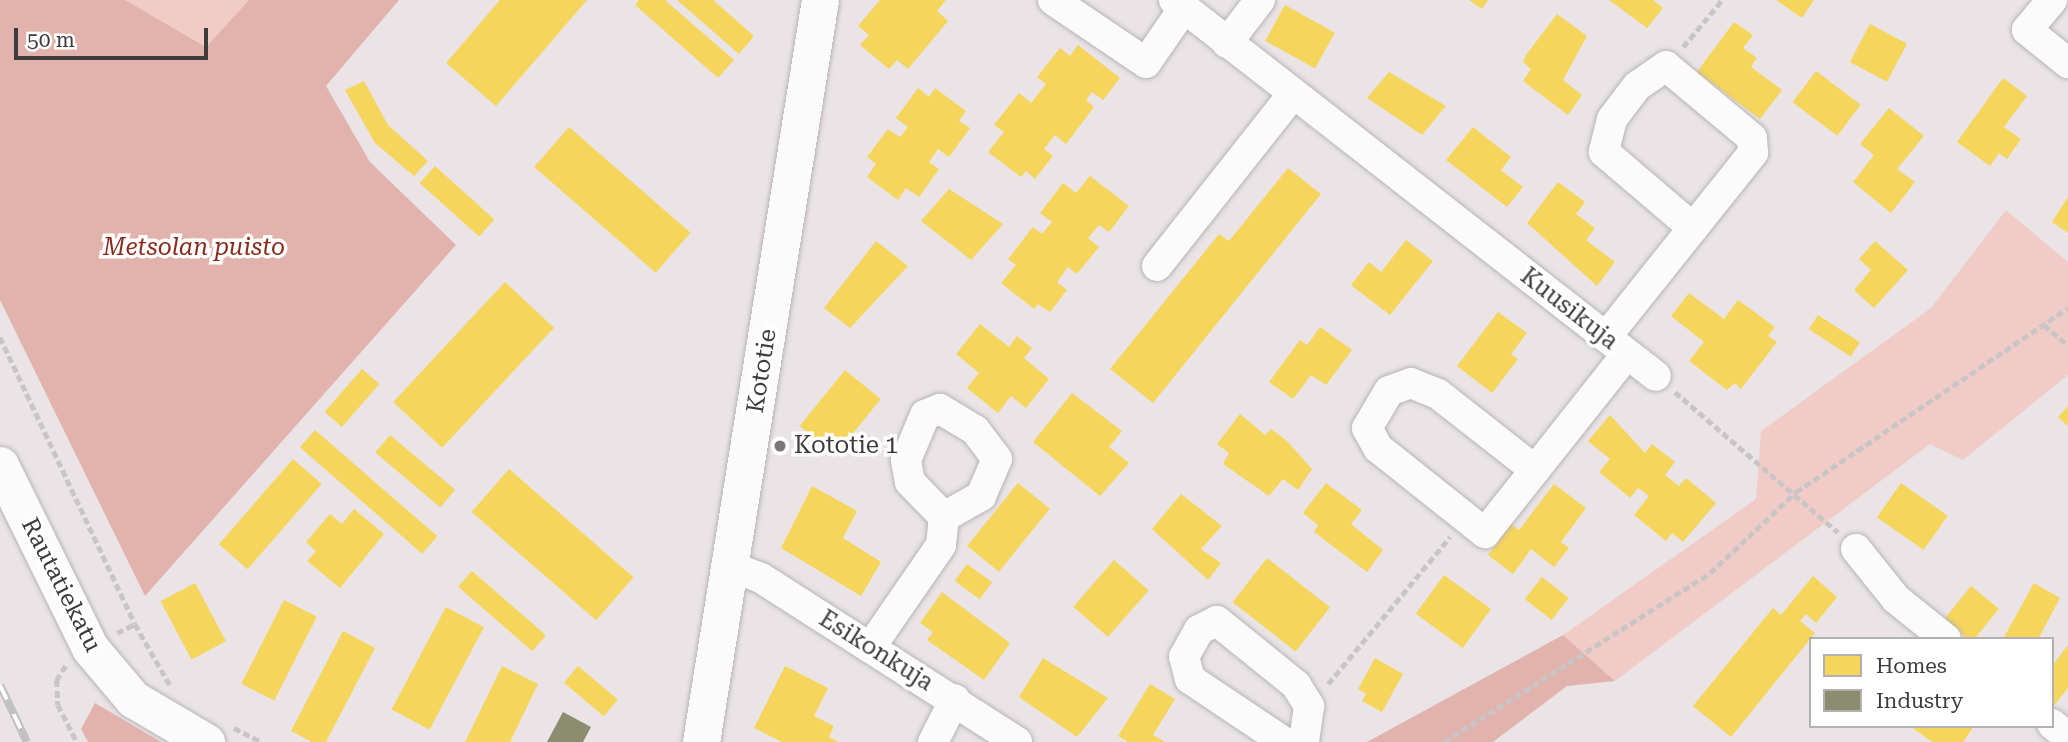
<!DOCTYPE html>
<style>
body{margin:0}
#map{position:relative;width:2068px;height:742px;overflow:hidden;background:#eae4e7;font-family:"Roboto Serif",serif}
div>[style]{position:absolute}
[style*='--x']{left:calc(var(--x)*1px);top:calc(var(--y)*1px);width:calc(var(--w)*1px);rotate:calc(var(--a)*1deg)}
.green>*{inset:0;background:#f1ccc7}
.forest>*{inset:0;background:#e2b3ac}
.homes>*{inset:0;background:#f6d55c;transform-origin:0 0}
.industry>*{inset:0;background:#8c8c6e}
.path>*{height:4.5px;margin-top:-2.25px;transform-origin:0;background:repeating-linear-gradient(90deg,#c9c5c7 0 7px,transparent 0 10.5px)}
.roads{filter:drop-shadow(0 0 2px #b8b4b6) drop-shadow(0 0 2px #b8b4b6)}
.minor>*{height:30px;margin:-15px;padding:0 15px;transform-origin:15px;border-radius:15px;background:#fcfbfb}
.tertiary>*{height:37px;margin:-18.5px;padding:0 18.5px;transform-origin:18.5px;border-radius:18.5px;background:#fcfbfb}
.rail>*{height:8px;margin-top:-4px;transform-origin:0;background:repeating-linear-gradient(90deg,#fff 0 16px,#c0bfc0 0 32px);box-sizing:border-box;border-block:2px solid #c0bfc0}
.dots>*{width:19px;height:19px;translate:-50% -50%;box-sizing:border-box;border:4px solid #fff;border-radius:50%}
span{translate:-50% -50%;white-space:nowrap;text-align:center;line-height:1.15;-webkit-text-stroke:7px #fff;paint-order:stroke}
.park-label{font-size:24px;color:#892a1d;font-style:italic}
.street-label{font-size:24px;color:#3f3a3c}
.poi-label{font-size:24px;color:#3f3a3c}
.left{translate:0 -50%;text-align:left}
.legend{position:absolute;left:1809px;top:637px;width:245px;height:91px;box-sizing:border-box;background:#fff;border:2px solid #b2b0b1;margin:0;padding:9px 12px;list-style:none;font-size:21px;color:#3f3a3c}
.legend li{display:flex;align-items:center;gap:14px;height:35px}
.legend b{width:35px;border:2px solid #b2b0b1}
.scale{position:absolute;left:14px;top:28px;width:194px;height:32px;box-sizing:border-box;border:4px solid #3f3a3c;border-top:0;padding-left:9px;font-size:21px;line-height:24px;white-space:nowrap;color:#3f3a3c;-webkit-text-stroke:5px #fff;paint-order:stroke}
</style>
<div id="map">
<div class="green">
<div style="clip-path:polygon(125px 0,249px 0,206px 47px)"></div>
<div style="clip-path:polygon(2006px 210px,2068px 262px,2068px 375px,1963px 460px,1930px 444px,1615px 681px,1563px 635px,1756px 499px,1761px 431px,1931px 308px)"></div>
</div>
<div class="forest">
<div style="clip-path:polygon(0 0,125px 0,206px 47px,249px 0,399px 0,326px 86px,370px 162px,456px 245px,145px 596px,0 300px)"></div>
<div style="clip-path:polygon(1563px 635px,1615px 681px,1567px 686px,1493px 742px,1367px 742px)"></div>
<div style="clip-path:polygon(95px 703px,161px 742px,88px 742px,81px 729px)"></div>
</div>
<div class="homes">
<div style="clip-path:polygon(500px 0,587px 0,496px 106px,446px 63px)"></div>
<div style="clip-path:polygon(639px 0,665px 0,734px 60px,718px 78px,635px 5px)"></div>
<div style="clip-path:polygon(677px 0,713px 0,754px 36px,739px 54px)"></div>
<div style="clip-path:polygon(880px 0,946px 0,937px 11px,948px 21px,908px 69px,897px 60px,889px 69px,860px 45px,869px 35px,858px 26px)"></div>
<div style="clip-path:polygon(1469px 0,1488px 0,1482px 9px)"></div>
<div style="clip-path:polygon(1609px 0,1653px 0,1663px 8px,1647px 28px)"></div>
<div style="clip-path:polygon(1776px 0,1814px 0,1802px 18px)"></div>
<div style="left:1285px;top:5px;width:57px;height:41px;rotate:29deg"></div>
<div style="clip-path:polygon(1557px 14px,1587px 36px,1563px 80px,1582px 95px,1568px 115px,1523px 81px,1531px 69px,1523px 62px,1526px 55px)"></div>
<div style="clip-path:polygon(1734px 22px,1753px 35px,1743px 48px,1757px 58px,1751px 67px,1782px 90px,1760px 119px,1697px 72px)"></div>
<div style="left:1870px;top:24px;width:42px;height:43px;rotate:28deg"></div>
<div style="clip-path:polygon(1078px 45px,1120px 78px,1103px 100px,1092px 92px,1086px 100px,1094px 107px,1066px 144px,1055px 135px,1044px 149px,1053px 156px,1035px 179px,1026px 171px,1021px 177px,988px 152px,1004px 132px,994px 125px,1019px 93px,1031px 103px,1046px 84px,1037px 77px,1060px 48px,1070px 56px)"></div>
<div style="left:1816px;top:71px;width:56px;height:39px;rotate:37deg"></div>
<div style="clip-path:polygon(1389px 72px,1446px 106px,1422px 135px,1367px 98px)"></div>
<div style="clip-path:polygon(2003px 78px,2027px 96px,2004px 127px,2021px 139px,2007px 159px,1999px 153px,1990px 166px,1957px 142px)"></div>
<div style="clip-path:polygon(364px 81px,388px 125px,428px 161px,414px 176px,375px 143px,345px 90px)"></div>
<div style="clip-path:polygon(918px 88px,929px 97px,935px 88px,966px 111px,959px 121px,970px 128px,949px 157px,938px 149px,929px 162px,939px 169px,919px 197px,906px 188px,898px 200px,867px 177px,876px 164px,867px 157px,888px 129px,900px 137px,908px 127px,896px 118px)"></div>
<div style="clip-path:polygon(1889px 108px,1924px 136px,1897px 169px,1915px 182px,1891px 213px,1853px 182px,1874px 155px,1860px 144px)"></div>
<div style="left:569px;top:127px;width:161px;height:53px;rotate:41deg"></div>
<div style="clip-path:polygon(1473px 127px,1511px 157px,1501px 170px,1523px 187px,1507px 207px,1446px 160px)"></div>
<div style="left:435px;top:166px;width:80px;height:23px;rotate:42deg"></div>
<div style="clip-path:polygon(1288px 168px,1321px 194px,1153px 403px,1110px 369px,1219px 234px,1229px 241px)"></div>
<div style="clip-path:polygon(1090px 176px,1129px 206px,1109px 232px,1099px 225px,1088px 238px,1099px 247px,1077px 274px,1068px 267px,1057px 282px,1067px 290px,1050px 312px,1038px 304px,1034px 309px,1001px 283px,1016px 265px,1008px 259px,1033px 227px,1042px 234px,1052px 222px,1040px 213px,1063px 183px,1076px 193px)"></div>
<div style="clip-path:polygon(1558px 182px,1585px 202px,1576px 214px,1595px 228px,1586px 240px,1615px 262px,1597px 286px,1527px 223px)"></div>
<div style="clip-path:polygon(949px 189px,1003px 224px,971px 260px,921px 221px)"></div>
<div style="clip-path:polygon(2068px 197px,2068px 233px,2052px 222px)"></div>
<div style="clip-path:polygon(1406px 240px,1433px 261px,1390px 315px,1351px 285px,1369px 262px,1381px 272px)"></div>
<div style="clip-path:polygon(876px 241px,908px 266px,850px 328px,824px 308px)"></div>
<div style="clip-path:polygon(1875px 241px,1908px 270px,1874px 308px,1854px 290px,1871px 270px,1859px 259px)"></div>
<div style="left:505px;top:282px;width:67px;height:164px;rotate:43deg"></div>
<div style="clip-path:polygon(1689px 293px,1724px 319px,1738px 300px,1775px 327px,1768px 336px,1777px 342px,1741px 389px,1735px 383px,1727px 390px,1689px 361px,1704px 342px,1671px 316px)"></div>
<div style="clip-path:polygon(1498px 312px,1527px 333px,1511px 354px,1518px 359px,1492px 393px,1457px 366px)"></div>
<div style="left:1818px;top:315px;width:50px;height:17px;rotate:33deg"></div>
<div style="clip-path:polygon(980px 324px,1009px 347px,1017px 336px,1032px 348px,1024px 358px,1049px 379px,1026px 408px,1011px 396px,998px 413px,967px 388px,979px 373px,956px 354px)"></div>
<div style="clip-path:polygon(1320px 327px,1352px 350px,1326px 385px,1311px 375px,1293px 399px,1269px 382px,1300px 340px,1307px 345px)"></div>
<div style="left:362px;top:369px;width:23px;height:57px;rotate:41deg"></div>
<div style="left:845px;top:370px;width:46px;height:72px;rotate:39deg"></div>
<div style="clip-path:polygon(1072px 393px,1122px 431px,1109px 447px,1129px 463px,1100px 496px,1033px 442px)"></div>
<div style="clip-path:polygon(2068px 406px,2068px 426px,2058px 417px)"></div>
<div style="clip-path:polygon(1240px 414px,1265px 435px,1271px 429px,1287px 441px,1312px 469px,1298px 490px,1283px 479px,1269px 496px,1223px 464px,1229px 453px,1217px 444px)"></div>
<div style="clip-path:polygon(1610px 415px,1645px 453px,1652px 444px,1675px 462px,1665px 475px,1679px 486px,1686px 478px,1716px 503px,1683px 542px,1672px 533px,1666px 541px,1634px 515px,1649px 496px,1638px 488px,1630px 498px,1599px 472px,1610px 459px,1588px 441px)"></div>
<div style="left:315px;top:430px;width:162px;height:23px;rotate:41deg"></div>
<div style="left:390px;top:435px;width:85px;height:23px;rotate:40deg"></div>
<div style="left:293px;top:459px;width:38px;height:113px;rotate:41deg"></div>
<div style="left:509px;top:469px;width:165px;height:57px;rotate:41deg"></div>
<div style="left:1018px;top:483px;width:41px;height:81px;rotate:39deg"></div>
<div style="clip-path:polygon(1326px 483px,1362px 510px,1351px 524px,1383px 550px,1367px 572px,1314px 532px,1318px 525px,1303px 513px)"></div>
<div style="left:1901px;top:483px;width:57px;height:42px;rotate:35deg"></div>
<div style="clip-path:polygon(1554px 484px,1586px 508px,1561px 542px,1569px 548px,1554px 567px,1531px 549px,1513px 574px,1488px 555px,1511px 524px,1519px 530px)"></div>
<div style="clip-path:polygon(812px 486px,857px 511px,843px 538px,881px 562px,861px 596px,781px 548px)"></div>
<div style="clip-path:polygon(1181px 494px,1222px 526px,1201px 549px,1221px 563px,1208px 580px,1152px 529px)"></div>
<div style="clip-path:polygon(354px 509px,384px 534px,340px 588px,307px 561px,316px 551px,306px 542px,330px 514px,342px 524px)"></div>
<div style="left:1267px;top:558px;width:80px;height:56px;rotate:38deg"></div>
<div style="left:1114px;top:560px;width:46px;height:62px;rotate:41deg"></div>
<div style="left:967px;top:564px;width:31px;height:21px;rotate:36deg"></div>
<div style="left:472px;top:571px;width:98px;height:21px;rotate:41deg"></div>
<div style="left:1444px;top:575px;width:58px;height:48px;rotate:36deg"></div>
<div style="clip-path:polygon(1813px 576px,1837px 597px,1816px 623px,1806px 614px,1800px 621px,1815px 633px,1731px 737px,1693px 706px,1773px 608px,1781px 615px)"></div>
<div style="left:1542px;top:577px;width:34px;height:28px;rotate:38deg"></div>
<div style="left:195px;top:583px;width:66px;height:39px;rotate:62deg"></div>
<div style="clip-path:polygon(2034px 583px,2060px 598px,2038px 639px,2003px 639px)"></div>
<div style="left:1971px;top:586px;width:36px;height:43px;rotate:39deg"></div>
<div style="clip-path:polygon(942px 592px,1010px 643px,984px 680px,927px 640px,933px 632px,920px 623px)"></div>
<div style="left:284px;top:600px;width:37px;height:94px;rotate:27deg"></div>
<div style="left:446px;top:607px;width:43px;height:116px;rotate:28deg"></div>
<div style="clip-path:polygon(343px 631px,375px 648px,326px 742px,312px 742px,291px 731px)"></div>
<div style="clip-path:polygon(2068px 645px,2068px 688px,2052px 708px,2052px 666px)"></div>
<div style="clip-path:polygon(1043px 658px,1108px 698px,1077px 737px,1019px 697px)"></div>
<div style="clip-path:polygon(1375px 658px,1403px 674px,1382px 712px,1362px 701px,1366px 694px,1358px 689px)"></div>
<div style="clip-path:polygon(502px 666px,538px 684px,510px 742px,465px 742px)"></div>
<div style="left:578px;top:666px;width:52px;height:22px;rotate:40deg"></div>
<div style="clip-path:polygon(785px 666px,828px 688px,814px 716px,834px 726px,829px 737px,839px 742px,782px 742px,754px 728px)"></div>
<div style="clip-path:polygon(1150px 684px,1175px 699px,1153px 735px,1165px 742px,1128px 742px,1118px 736px)"></div>
<div style="clip-path:polygon(1910px 726px,1974px 726px,1963px 742px,1932px 742px)"></div>
</div>
<div class="industry">
<div style="clip-path:polygon(563px 712px,591px 727px,583px 742px,547px 742px)"></div>
</div>
<div class="path">
<div style="--x:1683;--y:47;--w:61;--a:-50.3"></div>
<div style="--x:2044;--y:325;--w:31;--a:40"></div>
<div style="--x:0;--y:337;--w:317;--a:64.8"></div>
<div style="--x:135;--y:624;--w:70;--a:60.2"></div>
<div style="--x:1675;--y:392;--w:215;--a:40.7"></div>
<div style="--x:117;--y:633;--w:20;--a:-27"></div>
<div style="--x:66;--y:666;--w:17;--a:123"></div>
<div style="--x:57;--y:680;--w:25;--a:88"></div>
<div style="--x:58;--y:705;--w:42;--a:62.8"></div>
<div style="--x:1328;--y:684;--w:191;--a:-50.3"></div>
<div style="--x:234;--y:728;--w:30;--a:27"></div>
<div style="--x:1444;--y:742;--w:315;--a:-32.4"></div>
<div style="--x:1710;--y:573;--w:118;--a:-43.3"></div>
<div style="--x:1796;--y:492;--w:328;--a:-34.1"></div>
</div>
<div class="roads">
<div class="minor">
<div style="--x:1053;--y:0;--w:112;--a:34.1"></div>
<div style="--x:1146;--y:63;--w:67;--a:-55.4"></div>
<div style="--x:1174;--y:0;--w:611;--a:37.96"></div>
<div style="--x:2052;--y:0;--w:39;--a:130"></div>
<div style="--x:2027;--y:30;--w:53;--a:38.8"></div>
<div style="--x:1227;--y:43;--w:54;--a:-52.5"></div>
<div style="--x:1157;--y:266;--w:219;--a:-51.7"></div>
<div style="--x:1606;--y:337;--w:236;--a:-51.4"></div>
<div style="--x:1753;--y:153;--w:15;--a:-94"></div>
<div style="--x:1752;--y:138;--w:112;--a:-140.1"></div>
<div style="--x:1666;--y:66;--w:35;--a:145"></div>
<div style="--x:1637;--y:86;--w:41;--a:127.1"></div>
<div style="--x:1612;--y:119;--w:34;--a:104"></div>
<div style="--x:1604;--y:152;--w:117;--a:40.5"></div>
<div style="--x:1535;--y:470;--w:123;--a:-141.9"></div>
<div style="--x:1438;--y:394;--w:29;--a:-158"></div>
<div style="--x:1411;--y:383;--w:23;--a:160"></div>
<div style="--x:1389;--y:391;--w:43;--a:120.7"></div>
<div style="--x:1367;--y:428;--w:23;--a:61"></div>
<div style="--x:1378;--y:448;--w:137;--a:38.5"></div>
<div style="--x:1485;--y:533;--w:228;--a:-51.6"></div>
<div style="--x:1856;--y:549;--w:64;--a:51.3"></div>
<div style="--x:1896;--y:599;--w:64;--a:38.7"></div>
<div style="--x:732;--y:567;--w:31;--a:21"></div>
<div style="--x:761;--y:578;--w:304;--a:32.6"></div>
<div style="--x:870;--y:648;--w:125;--a:-55.4"></div>
<div style="--x:941;--y:545;--w:28;--a:-84"></div>
<div style="--x:944;--y:517;--w:43;--a:-29.6"></div>
<div style="--x:981;--y:496;--w:40;--a:-66.6"></div>
<div style="--x:997;--y:459;--w:36;--a:-127"></div>
<div style="--x:975;--y:430;--w:41;--a:-149"></div>
<div style="--x:940;--y:409;--w:16;--a:158"></div>
<div style="--x:925;--y:415;--w:49;--a:112.9"></div>
<div style="--x:906;--y:460;--w:22;--a:80"></div>
<div style="--x:910;--y:482;--w:49;--a:45.8"></div>
<div style="--x:2052;--y:724;--w:21;--a:39"></div>
<div style="--x:933;--y:742;--w:48;--a:-62.9"></div>
<div style="--x:1284;--y:742;--w:113;--a:-146.2"></div>
<div style="--x:1190;--y:679;--w:23;--a:-105"></div>
<div style="--x:1184;--y:657;--w:31;--a:-61"></div>
<div style="--x:1199;--y:630;--w:20;--a:-27"></div>
<div style="--x:1217;--y:621;--w:102;--a:39"></div>
<div style="--x:1296;--y:685;--w:25;--a:58"></div>
<div style="--x:1309;--y:706;--w:36;--a:98"></div>
</div>
<div class="tertiary">
<div style="--x:0;--y:465;--w:204;--a:63.8"></div>
<div style="--x:90;--y:648;--w:67;--a:49.9"></div>
<div style="--x:133;--y:699;--w:85;--a:30.5"></div>
<div style="--x:701;--y:742;--w:751;--a:-80.89"></div>
</div>
</div>
<div class="rail">
<div style="--x:0;--y:685;--w:63;--a:64.7"></div>
</div>
<div class="dots">
<div style="left:780px;top:446px;background:#7b7678"></div>
</div>
<div class="park-label">
<span style="left:194px;top:248px">Metsolan puisto</span>
</div>
<div class="street-label">
<span style="left:1569px;top:309px;rotate:38deg">Kuusikuja</span>
<span style="left:762px;top:371px;rotate:-81deg">Kototie</span>
<span style="left:61px;top:585px;rotate:63deg">Rautatiekatu</span>
<span style="left:876px;top:651px;rotate:32deg">Esikonkuja</span>
</div>
<div class="poi-label">
<span class="left" style="left:794px;top:446px">Kototie 1</span>
</div>
<ul class="legend">
<li><b style="height:19px;background:#f6d55c"></b>Homes</li>
<li><b style="height:19px;background:#8c8c6e"></b>Industry</li>
</ul>
<div class="scale">50 m</div>
</div>
